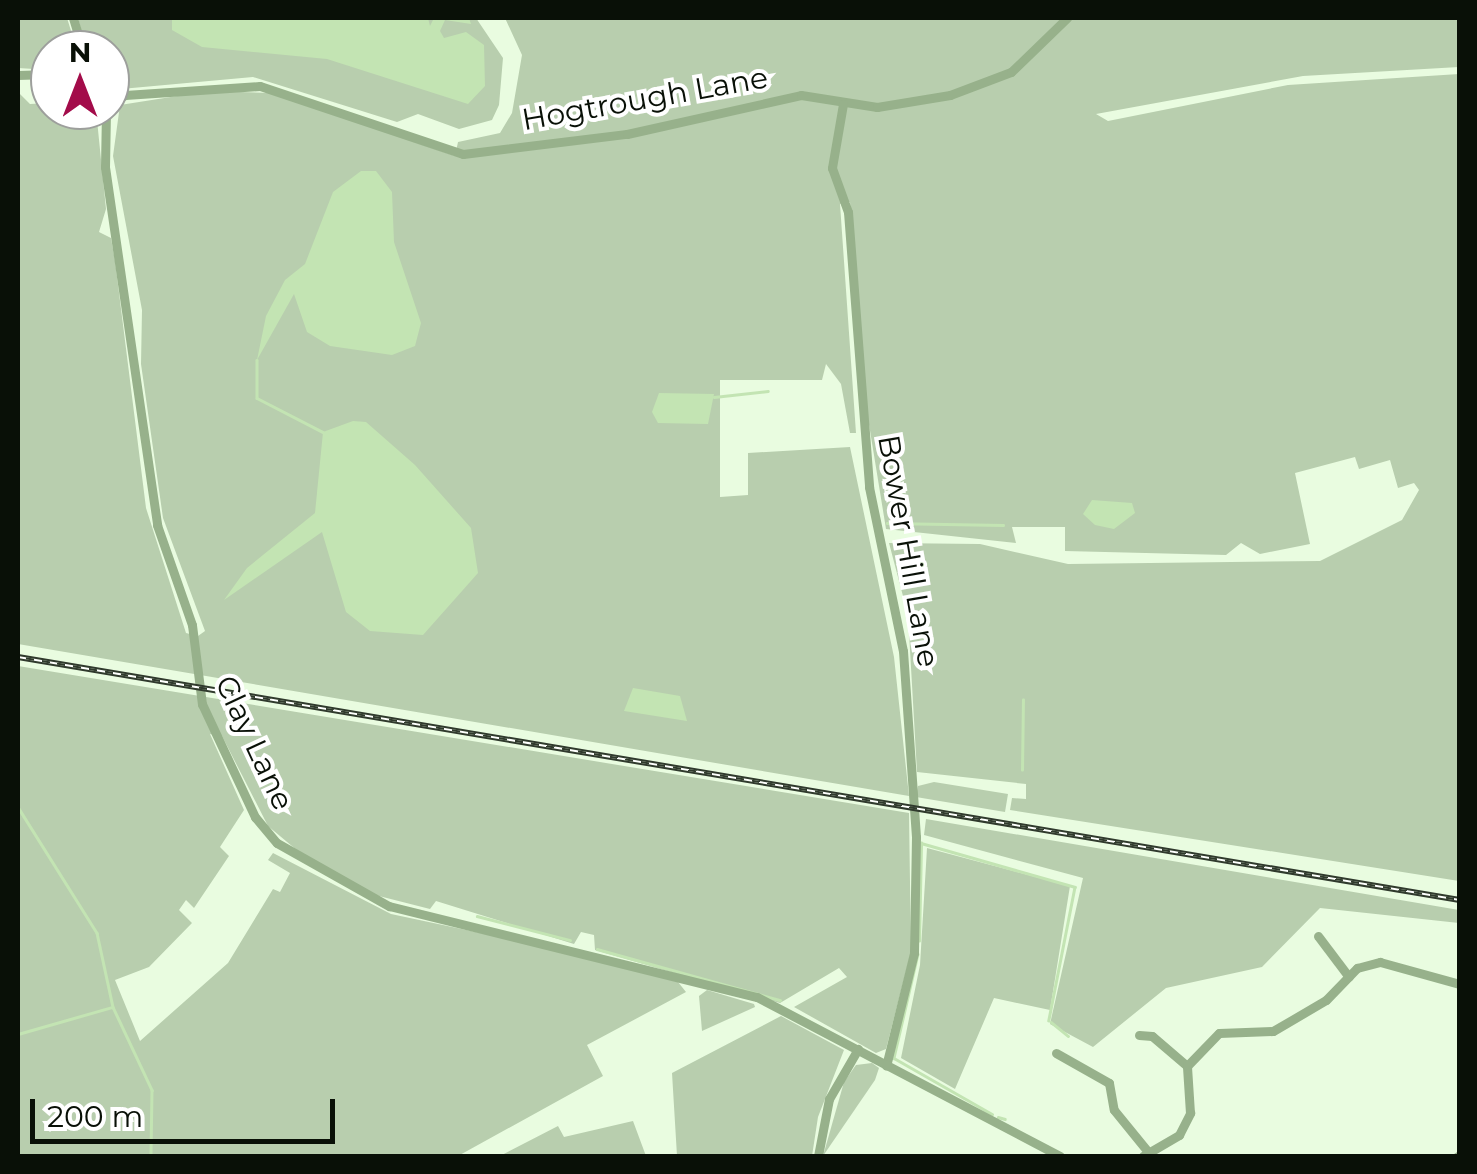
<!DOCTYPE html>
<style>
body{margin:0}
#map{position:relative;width:1477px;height:1174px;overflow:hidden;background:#e9fce0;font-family:Montserrat,sans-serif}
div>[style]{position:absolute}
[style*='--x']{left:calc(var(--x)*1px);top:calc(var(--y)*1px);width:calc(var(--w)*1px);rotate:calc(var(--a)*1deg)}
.green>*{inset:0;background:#b8ceae}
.water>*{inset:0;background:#c3e4b3}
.stream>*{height:2.5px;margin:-1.25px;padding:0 1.25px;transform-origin:1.25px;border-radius:1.25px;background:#c3e4b3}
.minor>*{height:9px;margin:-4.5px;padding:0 4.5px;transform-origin:4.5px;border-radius:4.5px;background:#97b18b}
.rail>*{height:6px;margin-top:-3px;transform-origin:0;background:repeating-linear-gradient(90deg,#fff 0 8px,#303a2d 0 16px);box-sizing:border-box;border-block:2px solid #303a2d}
span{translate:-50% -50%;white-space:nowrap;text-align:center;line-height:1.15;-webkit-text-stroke:8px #fff;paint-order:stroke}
.street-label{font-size:30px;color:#091007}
.frame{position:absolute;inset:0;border:20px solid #091007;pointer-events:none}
.north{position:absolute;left:30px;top:30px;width:100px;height:100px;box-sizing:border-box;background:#fff;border:2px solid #9d9f9c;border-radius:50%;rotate:0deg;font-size:28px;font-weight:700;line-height:40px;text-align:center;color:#091007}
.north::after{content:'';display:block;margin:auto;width:35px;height:45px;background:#a30c4a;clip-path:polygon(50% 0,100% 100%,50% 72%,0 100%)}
.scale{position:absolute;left:30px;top:1099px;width:305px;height:45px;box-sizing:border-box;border:5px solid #091007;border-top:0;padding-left:12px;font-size:30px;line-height:35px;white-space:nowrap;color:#091007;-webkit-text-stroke:8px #fff;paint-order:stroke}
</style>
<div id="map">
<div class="green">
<div style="clip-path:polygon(18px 18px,67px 18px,77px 50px,50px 50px,50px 70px,18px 68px)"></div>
<div style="clip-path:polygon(78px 18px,476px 18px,503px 58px,499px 105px,492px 120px,459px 129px,418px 114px,397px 122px,253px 77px,110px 90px,110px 50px,86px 50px)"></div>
<div style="clip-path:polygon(505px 18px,1459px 18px,1459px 67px,1303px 76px,1096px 114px,1108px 121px,1288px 85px,1459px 74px,1459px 881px,1010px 810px,1012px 798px,1026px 799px,1026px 784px,917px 772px,908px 615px,889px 543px,980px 544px,1068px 564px,1320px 561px,1402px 520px,1419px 490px,1414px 483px,1398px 488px,1390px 460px,1359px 469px,1355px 457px,1295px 473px,1310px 544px,1260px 554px,1241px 543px,1226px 555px,1065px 551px,1065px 527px,1012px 527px,1016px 543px,886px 529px,866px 406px,850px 202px,840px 204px,856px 433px,850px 433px,841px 384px,826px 364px,822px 380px,720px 380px,720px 497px,748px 495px,748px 453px,850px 447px,894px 657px,909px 796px,18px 644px,18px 92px,30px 104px,50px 103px,50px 110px,96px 110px,106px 209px,99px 232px,111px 238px,115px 261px,146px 508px,186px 633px,198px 636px,205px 631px,163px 518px,141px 364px,142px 310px,113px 156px,120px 105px,209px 91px,272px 93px,455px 156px,458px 142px,500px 133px,512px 113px,522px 55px)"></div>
<div style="clip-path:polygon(18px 666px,909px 813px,911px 952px,886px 1049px,876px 1053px,794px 1007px,847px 977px,839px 968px,780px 1003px,595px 950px,594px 935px,581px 932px,574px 944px,436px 901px,430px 909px,375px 895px,311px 862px,268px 826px,222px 736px,210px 734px,244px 810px,220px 847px,229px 856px,194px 908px,186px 900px,179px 910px,192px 923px,149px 967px,115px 980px,140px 1041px,228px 963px,273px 889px,280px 892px,290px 873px,268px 860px,273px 853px,391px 914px,547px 947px,678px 982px,686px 992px,587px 1045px,603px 1076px,458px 1156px,18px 1156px)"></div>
<div style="clip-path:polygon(934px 782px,1008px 794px,1005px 812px,916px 797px,918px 786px)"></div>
<div style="clip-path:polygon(926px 819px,1459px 910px,1459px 923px,1320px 908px,1262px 967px,1166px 988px,1093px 1047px,1050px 1024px,1083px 878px,924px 835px)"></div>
<div style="clip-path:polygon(927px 848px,1070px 886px,1050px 1010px,994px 998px,955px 1089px,901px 1058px,920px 965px)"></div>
<div style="clip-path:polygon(707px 990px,754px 1004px,755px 1007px,702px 1031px,699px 996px)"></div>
<div style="clip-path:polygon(781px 1016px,844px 1050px,818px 1117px,812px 1156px,677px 1156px,672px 1073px)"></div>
<div style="clip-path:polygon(872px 1063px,879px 1068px,875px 1080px,823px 1156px,844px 1082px,856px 1065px)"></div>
<div style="clip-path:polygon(633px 1121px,646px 1156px,500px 1156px,558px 1126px,564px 1137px)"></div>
</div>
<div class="water">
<div style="clip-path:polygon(172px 18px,428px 18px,430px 26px,434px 18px,469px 18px,471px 24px,445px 20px,440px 31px,444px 38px,466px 32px,484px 45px,485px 86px,468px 104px,327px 59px,202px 47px,172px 30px)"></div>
<div style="clip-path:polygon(361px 171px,376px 171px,392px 192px,394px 242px,421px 323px,415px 346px,392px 355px,330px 346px,307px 332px,294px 294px,257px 360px,266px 316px,285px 280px,305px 264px,333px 192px)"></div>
<div style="clip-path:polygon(659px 393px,714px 394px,708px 424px,658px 423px,652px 412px)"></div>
<div style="clip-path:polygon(353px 421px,366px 422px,415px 465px,471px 528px,478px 573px,423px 635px,370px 631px,346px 612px,322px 532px,224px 600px,247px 568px,315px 513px,323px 432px)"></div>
<div style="clip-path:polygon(1092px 500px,1132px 503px,1135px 513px,1114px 529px,1095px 525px,1083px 514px)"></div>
<div style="clip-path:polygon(633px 688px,680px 696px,687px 721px,624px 711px)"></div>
</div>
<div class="stream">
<div style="--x:257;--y:360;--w:38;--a:90"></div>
<div style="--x:257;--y:398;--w:74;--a:27.3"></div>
<div style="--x:714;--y:397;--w:54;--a:-6.3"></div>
<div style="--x:887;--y:523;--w:116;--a:1"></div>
<div style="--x:1022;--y:770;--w:70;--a:-89.2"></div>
<div style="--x:18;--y:807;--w:149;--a:57.9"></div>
<div style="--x:97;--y:933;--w:76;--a:77.8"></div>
<div style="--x:113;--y:1007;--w:92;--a:64.8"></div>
<div style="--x:152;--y:1090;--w:66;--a:90.9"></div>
<div style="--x:477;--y:916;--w:96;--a:14.5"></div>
<div style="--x:919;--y:941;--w:98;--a:-88.8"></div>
<div style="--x:921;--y:843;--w:160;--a:15.9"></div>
<div style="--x:1075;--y:887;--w:136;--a:101.1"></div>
<div style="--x:597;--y:949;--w:190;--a:15.6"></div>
<div style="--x:918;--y:954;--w:107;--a:103"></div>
<div style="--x:894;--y:1058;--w:113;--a:29.7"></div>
<div style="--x:1051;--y:1022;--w:22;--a:39"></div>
<div style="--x:18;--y:1034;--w:98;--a:-16"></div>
<div style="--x:998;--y:1117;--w:7;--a:16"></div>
</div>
<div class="minor">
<div style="--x:73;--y:18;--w:34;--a:73"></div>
<div style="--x:18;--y:75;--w:32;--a:-2"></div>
<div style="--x:110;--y:104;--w:17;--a:-31"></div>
<div style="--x:125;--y:95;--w:135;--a:-3.8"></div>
<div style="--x:260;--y:86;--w:214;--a:18.5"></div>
<div style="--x:463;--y:154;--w:165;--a:-7"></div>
<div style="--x:627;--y:134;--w:178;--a:-12.6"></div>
<div style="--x:801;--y:95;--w:77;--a:9"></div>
<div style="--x:877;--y:107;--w:74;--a:-9.3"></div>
<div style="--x:950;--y:95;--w:65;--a:-20.7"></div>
<div style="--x:1011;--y:72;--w:78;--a:-44"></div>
<div style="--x:843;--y:104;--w:65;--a:99.8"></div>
<div style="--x:832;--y:168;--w:47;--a:70"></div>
<div style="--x:848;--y:212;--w:276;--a:85.6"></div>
<div style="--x:869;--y:487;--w:167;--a:78.3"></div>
<div style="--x:903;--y:651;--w:186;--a:86"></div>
<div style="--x:916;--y:837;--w:116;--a:91"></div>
<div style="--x:914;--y:953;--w:116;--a:103.9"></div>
<div style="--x:106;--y:110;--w:57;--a:91"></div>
<div style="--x:105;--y:167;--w:362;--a:81.7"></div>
<div style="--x:157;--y:525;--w:106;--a:70.7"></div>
<div style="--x:192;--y:625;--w:80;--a:82.8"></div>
<div style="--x:202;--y:704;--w:125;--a:64.9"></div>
<div style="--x:255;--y:817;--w:34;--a:50"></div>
<div style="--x:277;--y:843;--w:129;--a:29.4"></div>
<div style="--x:389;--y:906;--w:379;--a:13.9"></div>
<div style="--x:757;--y:997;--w:342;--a:27.7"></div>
<div style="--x:1318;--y:936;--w:51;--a:52.9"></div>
<div style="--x:1139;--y:1035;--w:13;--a:4"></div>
<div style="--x:1152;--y:1036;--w:46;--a:40.6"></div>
<div style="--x:1056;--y:1053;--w:61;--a:29.5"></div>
<div style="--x:1109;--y:1083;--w:27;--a:80"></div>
<div style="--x:1114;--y:1110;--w:55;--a:50.9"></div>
<div style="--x:818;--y:1156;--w:58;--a:-79.1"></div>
<div style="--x:829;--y:1099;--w:58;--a:-59.9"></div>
<div style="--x:1143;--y:1156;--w:42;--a:-30.3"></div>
<div style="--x:1179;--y:1135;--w:25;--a:-63"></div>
<div style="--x:1190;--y:1113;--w:47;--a:-93.7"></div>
<div style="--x:1187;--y:1066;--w:46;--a:-45.9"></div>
<div style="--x:1219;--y:1033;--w:54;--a:-2.1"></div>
<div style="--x:1273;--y:1031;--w:61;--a:-30.3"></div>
<div style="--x:1326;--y:1000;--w:45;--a:-45.9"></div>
<div style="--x:1357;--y:968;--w:24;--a:-15"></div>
<div style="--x:1380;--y:962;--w:83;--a:15.4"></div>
<div style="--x:1458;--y:1156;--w:2;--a:0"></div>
</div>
<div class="rail">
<div style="--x:18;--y:657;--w:1462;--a:9.57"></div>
</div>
<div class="street-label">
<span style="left:645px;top:99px;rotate:-10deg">Hogtrough Lane</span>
<span style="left:908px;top:551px;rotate:80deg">Bower Hill Lane</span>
<span style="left:254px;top:743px;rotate:65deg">Clay Lane</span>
</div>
<div class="frame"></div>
<div class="north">N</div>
<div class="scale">200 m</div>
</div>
